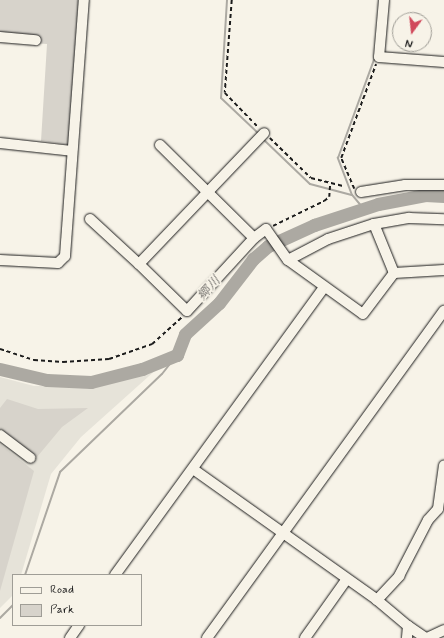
<!DOCTYPE html>
<meta charset="utf-8">
<style>
body{margin:0}
#map{position:relative;width:444px;height:638px;overflow:hidden;background:#f7f3e8;font-family:Mynerve,"Klee One",sans-serif}
div>[style]{position:absolute}
[style*='--x']{left:calc(var(--x)*1px);top:calc(var(--y)*1px);width:calc(var(--w)*1px);rotate:calc(var(--a)*1deg)}
.built>*{inset:0;background:#e6e3d9}
.green>*{inset:0;background:#d7d3cb}
.stream>*{height:2px;margin:-1px;padding:0 1px;transform-origin:1px;border-radius:1px;background:#aca9a2}
.river>*{height:13px;margin:-6.5px;padding:0 6.5px;transform-origin:6.5px;border-radius:6.5px;background:#aca9a2}
.path>*{height:1.5px;margin-top:-0.75px;transform-origin:0;background:repeating-linear-gradient(90deg,#1c1c1c 0 4px,transparent 0 7px)}
.roads{filter:drop-shadow(0 0 1px #1c1c1c) drop-shadow(0 0 1px #1c1c1c)}
.minor>*{height:10px;margin:-5px;padding:0 5px;transform-origin:5px;border-radius:5px;background:#f7f3e8}
span{translate:-50% -50%;white-space:nowrap;text-align:center;line-height:1.15;-webkit-text-stroke:4px #f7f3e8;paint-order:stroke}
.water-label{font-size:14px;color:#565452;font-style:italic}
.legend{position:absolute;left:12px;top:574px;width:130px;height:52px;box-sizing:border-box;background:#f7f3e8;border:1px solid #9f9d96;margin:0;padding:5px 7px;list-style:none;font-size:12px;color:#1c1c1c}
.legend li{display:flex;align-items:center;gap:8px;height:20px}
.legend b{width:20px;border:1px solid #9f9d96}
.north{position:absolute;left:392px;top:12px;width:40px;height:40px;box-sizing:border-box;background:#f7f3e8;border:1px solid #9f9d96;border-radius:50%;rotate:195deg;font-size:11px;font-weight:700;line-height:16px;text-align:center;color:#1c1c1c}
.north::after{content:'';display:block;margin:auto;width:14px;height:18px;background:#d1495b;clip-path:polygon(50% 0,100% 100%,50% 72%,0 100%)}
</style>
<div id="map">
<div class="built">
<div style="clip-path:polygon(158px 368px,81px 437px,51px 474px,21px 575px,13px 575px,13px 595px,0 608px,0 377px,34px 386px,72px 386px,112px 382px)"></div>
</div>
<div class="green">
<div style="clip-path:polygon(0 0,80px 0,71px 145px,41px 141px,47px 44px,0 41px)"></div>
<div style="clip-path:polygon(7px 399px,38px 409px,88px 408px,62px 427px,37px 457px,0 428px,0 408px)"></div>
<div style="clip-path:polygon(0 444px,34px 471px,0 591px)"></div>
</div>
<div class="stream">
<div style="--x:227;--y:0;--w:98;--a:93.5"></div>
<div style="--x:221;--y:98;--w:52;--a:43.5"></div>
<div style="--x:263;--y:139;--w:65;--a:43.8"></div>
<div style="--x:310;--y:184;--w:43;--a:14.7"></div>
<div style="--x:363;--y:208;--w:17;--a:-130"></div>
<div style="--x:352;--y:195;--w:40;--a:-111"></div>
<div style="--x:338;--y:158;--w:108;--a:-69.9"></div>
<div style="--x:25;--y:575;--w:109;--a:-71.2"></div>
<div style="--x:60;--y:472;--w:141;--a:-43.9"></div>
<div style="--x:162;--y:374;--w:24;--a:-52"></div>
<div style="--x:0;--y:618;--w:18;--a:-45"></div>
</div>
<div class="river">
<div style="--x:0;--y:369;--w:48;--a:13.2"></div>
<div style="--x:47;--y:380;--w:44;--a:2.6"></div>
<div style="--x:91;--y:382;--w:53;--a:-14.3"></div>
<div style="--x:142;--y:369;--w:38;--a:-22"></div>
<div style="--x:177;--y:355;--w:22;--a:-69"></div>
<div style="--x:185;--y:334;--w:46;--a:-42.4"></div>
<div style="--x:219;--y:303;--w:56;--a:-52.3"></div>
<div style="--x:253;--y:259;--w:20;--a:-41"></div>
<div style="--x:268;--y:246;--w:51;--a:-24.5"></div>
<div style="--x:314;--y:225;--w:67;--a:-18.2"></div>
<div style="--x:378;--y:204;--w:48;--a:-10.8"></div>
<div style="--x:425;--y:195;--w:19;--a:3"></div>
</div>
<div class="path">
<div style="--x:232;--y:0;--w:93;--a:94.3"></div>
<div style="--x:225;--y:93;--w:47;--a:45.9"></div>
<div style="--x:270;--y:138;--w:57;--a:44.3"></div>
<div style="--x:311;--y:178;--w:33;--a:14"></div>
<div style="--x:354;--y:189;--w:34;--a:-113"></div>
<div style="--x:341;--y:158;--w:100;--a:-69.6"></div>
<div style="--x:273;--y:226;--w:57;--a:-26.1"></div>
<div style="--x:324;--y:201;--w:6;--a:-39"></div>
<div style="--x:329;--y:197;--w:13;--a:-86"></div>
<div style="--x:0;--y:349;--w:36;--a:18"></div>
<div style="--x:34;--y:360;--w:29;--a:4"></div>
<div style="--x:63;--y:362;--w:46;--a:-3.7"></div>
<div style="--x:109;--y:359;--w:46;--a:-19.2"></div>
<div style="--x:152;--y:344;--w:40;--a:-42"></div>
</div>
<div class="roads">
<div class="minor">
<div style="--x:384;--y:0;--w:57;--a:95"></div>
<div style="--x:379;--y:57;--w:65;--a:4.4"></div>
<div style="--x:0;--y:37;--w:36;--a:5"></div>
<div style="--x:0;--y:143;--w:72;--a:6.3"></div>
<div style="--x:160;--y:145;--w:132;--a:44.7"></div>
<div style="--x:254;--y:238;--w:15;--a:-37"></div>
<div style="--x:266;--y:229;--w:38;--a:55"></div>
<div style="--x:288;--y:260;--w:92;--a:35.8"></div>
<div style="--x:363;--y:314;--w:51;--a:-52.9"></div>
<div style="--x:394;--y:273;--w:50;--a:-3.4"></div>
<div style="--x:361;--y:192;--w:45;--a:-9"></div>
<div style="--x:405;--y:185;--w:39;--a:0"></div>
<div style="--x:90;--y:219;--w:67;--a:42.6"></div>
<div style="--x:139;--y:264;--w:181;--a:-46.3"></div>
<div style="--x:374;--y:224;--w:36;--a:-10"></div>
<div style="--x:409;--y:218;--w:35;--a:2"></div>
<div style="--x:0;--y:260;--w:58;--a:3"></div>
<div style="--x:58;--y:263;--w:10;--a:-45"></div>
<div style="--x:65;--y:256;--w:257;--a:-85.8"></div>
<div style="--x:288;--y:260;--w:45;--a:-27.7"></div>
<div style="--x:328;--y:239;--w:48;--a:-18.1"></div>
<div style="--x:374;--y:224;--w:53;--a:67.8"></div>
<div style="--x:139;--y:264;--w:67;--a:44.4"></div>
<div style="--x:187;--y:311;--w:99;--a:-47.5"></div>
<div style="--x:0;--y:435;--w:38;--a:37"></div>
<div style="--x:193;--y:469;--w:226;--a:35.4"></div>
<div style="--x:377;--y:600;--w:40;--a:40"></div>
<div style="--x:408;--y:626;--w:12;--a:95"></div>
<div style="--x:115;--y:575;--w:356;--a:-54"></div>
<div style="--x:377;--y:600;--w:33;--a:-47"></div>
<div style="--x:399;--y:576;--w:63;--a:-62.6"></div>
<div style="--x:428;--y:520;--w:15;--a:-48"></div>
<div style="--x:438;--y:509;--w:44;--a:-82.2"></div>
<div style="--x:408;--y:626;--w:22;--a:34"></div>
<div style="--x:70;--y:638;--w:16;--a:-55"></div>
<div style="--x:207;--y:638;--w:404;--a:-54.1"></div>
<div style="--x:305;--y:638;--w:71;--a:-54.7"></div>
<div style="--x:427;--y:638;--w:19;--a:-25"></div>
</div>
</div>
<div class="water-label">
<span style="left:209px;top:288px;rotate:-48deg">郷川</span>
</div>
<ul class="legend">
<li><b style="height:5px;background:#f7f3e8"></b>Road</li>
<li><b style="height:11px;background:#d7d3cb"></b>Park</li>
</ul>
<div class="north">N</div>
</div>
